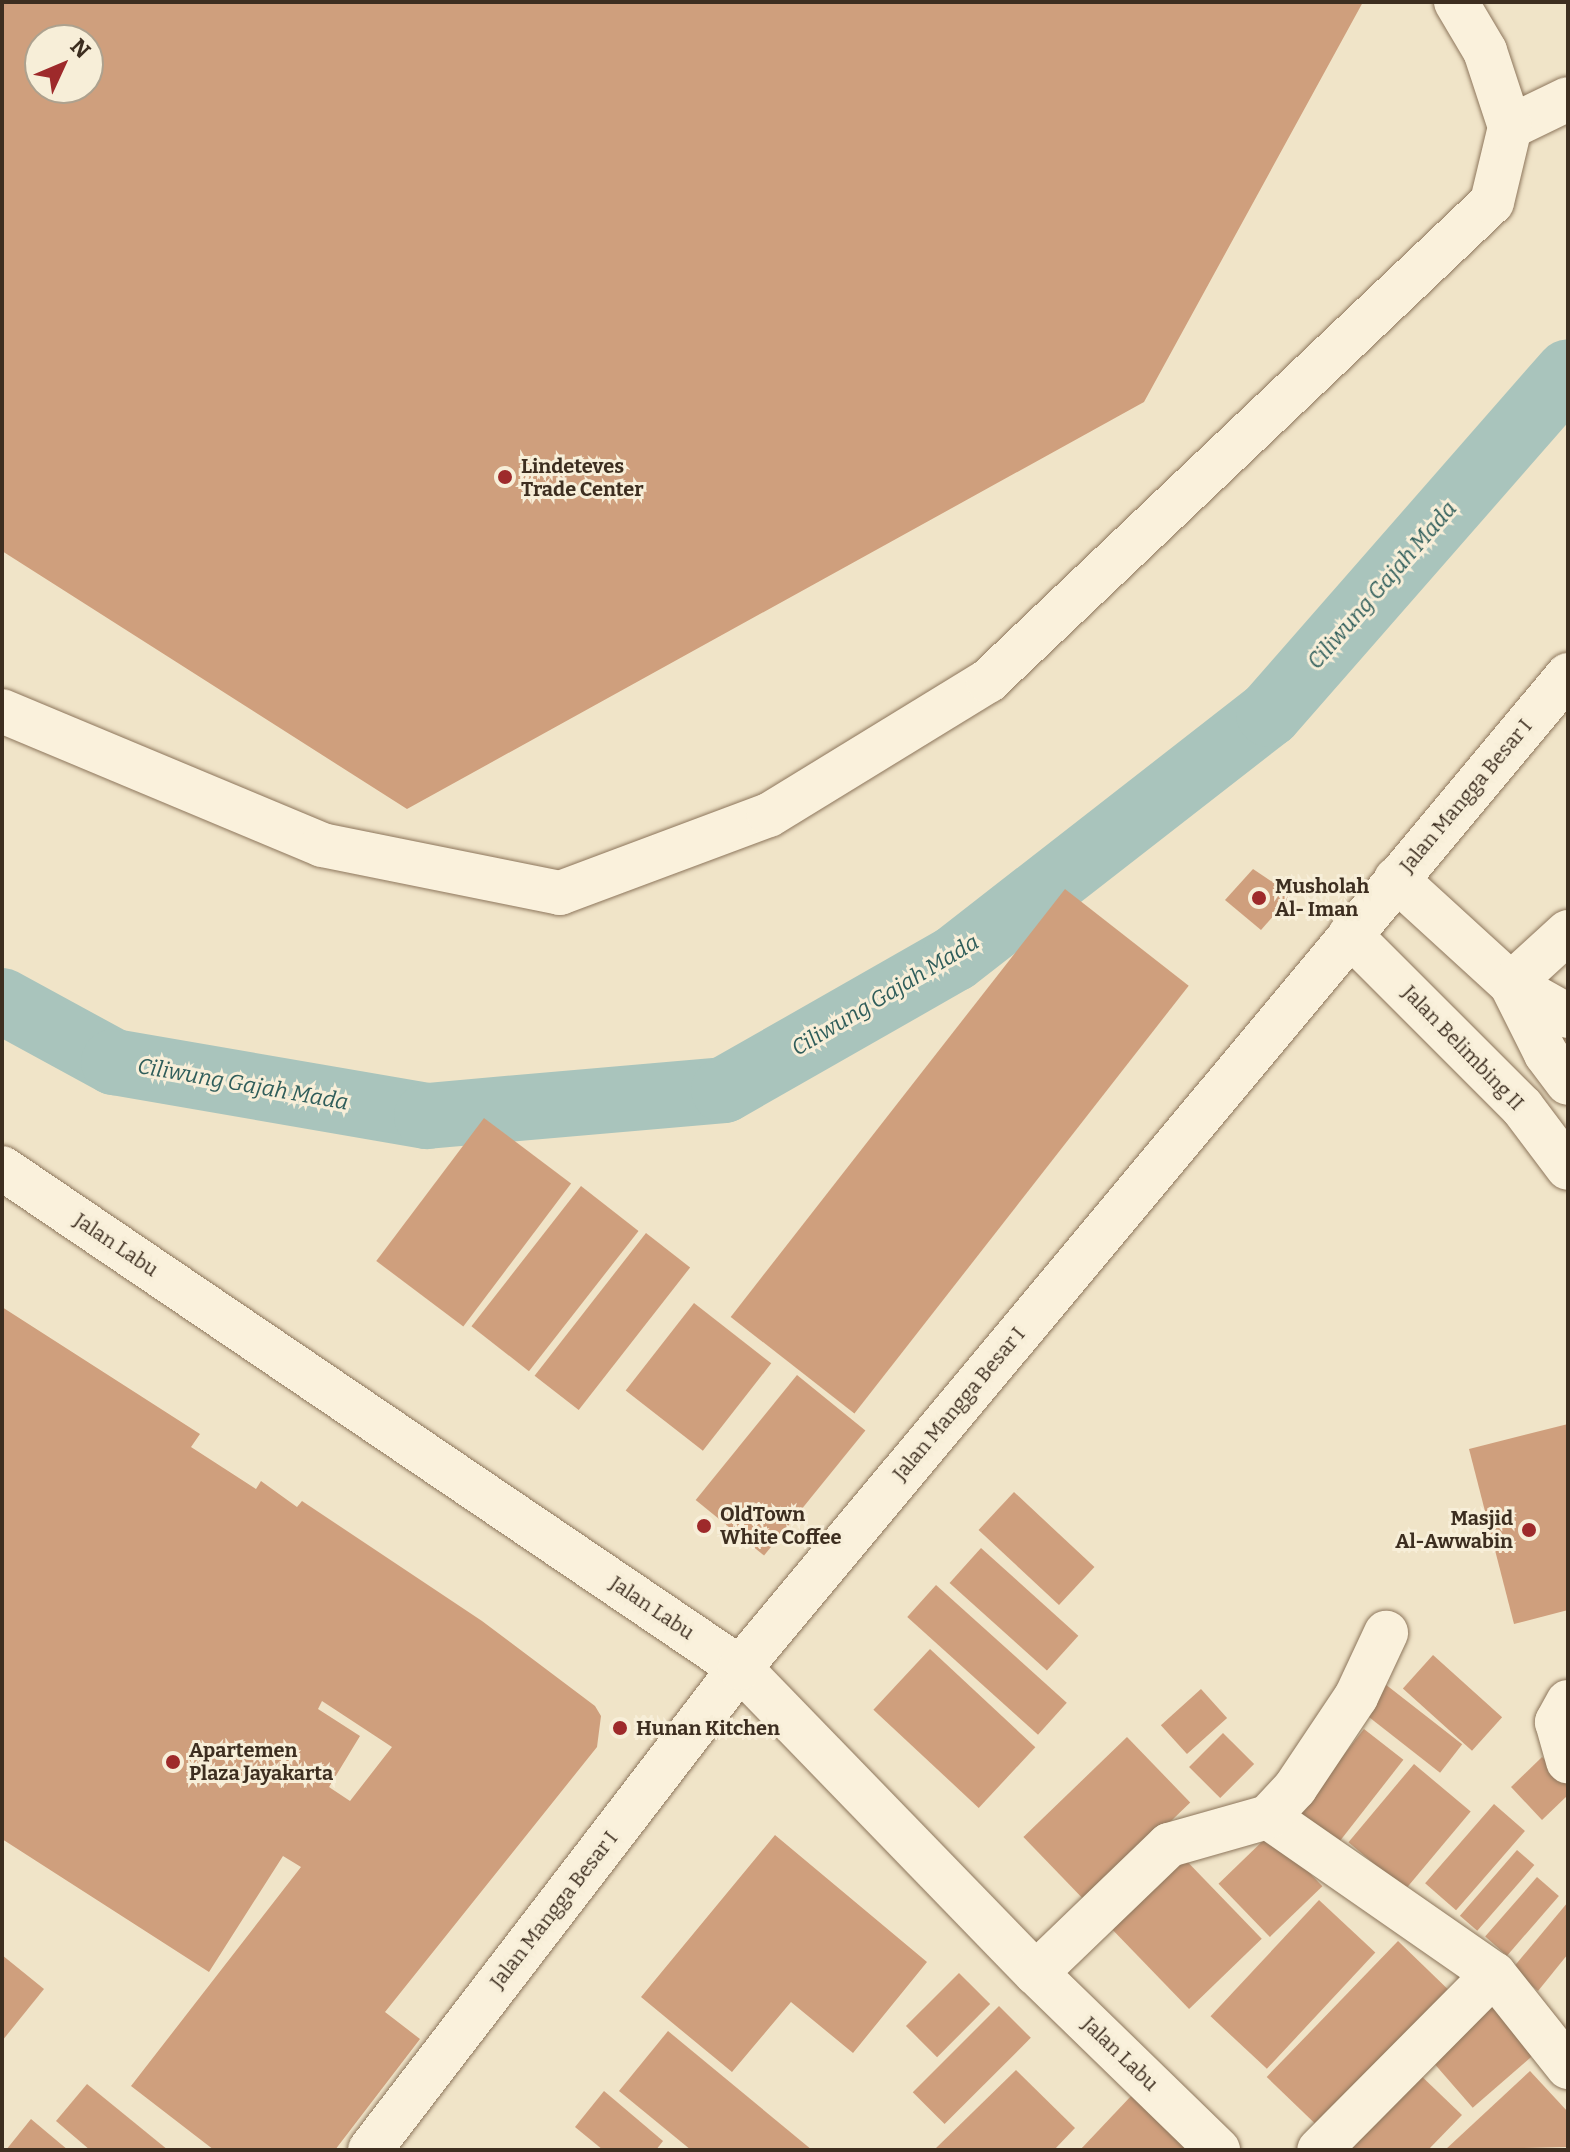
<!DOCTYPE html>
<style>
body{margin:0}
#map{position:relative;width:1570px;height:2152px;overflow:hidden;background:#f0e4c8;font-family:Bitter,serif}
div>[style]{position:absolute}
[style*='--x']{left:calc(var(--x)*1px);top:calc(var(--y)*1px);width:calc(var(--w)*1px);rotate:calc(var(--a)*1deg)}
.canal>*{height:66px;margin:-33px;padding:0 33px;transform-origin:33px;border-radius:33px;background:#a9c4bc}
.building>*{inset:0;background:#cf9f7d;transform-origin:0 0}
.roads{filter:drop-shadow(0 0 2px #8d765c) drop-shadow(0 0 2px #8d765c)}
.minor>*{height:44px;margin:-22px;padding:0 22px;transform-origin:22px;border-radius:22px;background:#faf1dc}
.dots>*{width:22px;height:22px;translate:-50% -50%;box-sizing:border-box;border:4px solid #f7eed8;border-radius:50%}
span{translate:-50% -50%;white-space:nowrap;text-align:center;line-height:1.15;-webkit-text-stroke:6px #f7eed8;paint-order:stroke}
.poi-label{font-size:20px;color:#3d2e20;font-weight:700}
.left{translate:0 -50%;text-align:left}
.right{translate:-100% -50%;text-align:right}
.street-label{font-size:20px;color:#3d2e20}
.water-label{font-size:22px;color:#2f5d5a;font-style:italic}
.frame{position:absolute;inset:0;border:4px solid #3d2e20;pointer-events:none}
.north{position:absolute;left:24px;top:24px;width:80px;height:80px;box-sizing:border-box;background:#f7eed8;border:2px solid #ada18e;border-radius:50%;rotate:46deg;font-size:22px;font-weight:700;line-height:32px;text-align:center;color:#3d2e20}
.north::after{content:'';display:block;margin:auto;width:28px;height:36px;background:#9e2a2b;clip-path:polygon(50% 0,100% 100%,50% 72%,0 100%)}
</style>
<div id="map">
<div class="canal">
<div style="--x:2;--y:1001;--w:128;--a:28.6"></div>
<div style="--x:114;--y:1062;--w:318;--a:9.8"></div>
<div style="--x:427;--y:1116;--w:298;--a:-5"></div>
<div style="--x:724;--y:1090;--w:265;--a:-29.7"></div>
<div style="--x:954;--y:959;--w:399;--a:-37.9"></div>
<div style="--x:1269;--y:714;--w:454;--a:-48.8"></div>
</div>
<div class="building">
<div style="clip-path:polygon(evenodd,2px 2px,1363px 2px,1144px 402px,407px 809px,2px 551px,2px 2px,40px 40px,88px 40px,88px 88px,40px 88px,40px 40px)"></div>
<div style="clip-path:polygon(1253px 869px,1292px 895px,1261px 930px,1225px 900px)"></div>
<div style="left:1065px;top:889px;width:157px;height:543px;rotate:38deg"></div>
<div style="left:484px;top:1118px;width:109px;height:179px;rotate:37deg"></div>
<div style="left:581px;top:1186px;width:73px;height:178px;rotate:38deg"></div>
<div style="left:646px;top:1233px;width:56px;height:181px;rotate:38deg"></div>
<div style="left:694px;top:1303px;width:98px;height:111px;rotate:38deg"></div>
<div style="clip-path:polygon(evenodd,2px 1307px,200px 1434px,191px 1447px,256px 1489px,261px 1481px,297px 1507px,302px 1501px,482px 1621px,595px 1706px,601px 1716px,597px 1747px,385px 2012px,420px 2039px,335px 2150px,214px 2150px,131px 2086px,301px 1867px,283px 1856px,209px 1972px,2px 1839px,2px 1307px,322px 1701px,392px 1747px,350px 1801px,329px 1787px,360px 1736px,318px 1709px,322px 1701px)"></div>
<div style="left:797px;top:1375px;width:88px;height:161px;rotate:39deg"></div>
<div style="clip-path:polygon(1568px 1424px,1568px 1610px,1514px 1624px,1469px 1449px)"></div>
<div style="left:1014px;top:1492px;width:110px;height:52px;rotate:43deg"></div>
<div style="left:981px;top:1548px;width:131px;height:47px;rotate:42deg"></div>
<div style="left:936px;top:1585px;width:176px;height:43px;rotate:42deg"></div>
<div style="left:930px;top:1649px;width:144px;height:83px;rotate:43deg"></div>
<div style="left:1433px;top:1655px;width:93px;height:45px;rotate:42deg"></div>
<div style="left:1385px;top:1684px;width:98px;height:36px;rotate:38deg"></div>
<div style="left:1201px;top:1689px;width:39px;height:54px;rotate:48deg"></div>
<div style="left:1364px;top:1729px;width:50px;height:112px;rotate:38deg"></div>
<div style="left:1223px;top:1733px;width:44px;height:48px;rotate:45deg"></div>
<div style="left:1127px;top:1737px;width:91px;height:144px;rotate:46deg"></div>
<div style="clip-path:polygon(1542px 1757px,1568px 1783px,1568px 1795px,1542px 1820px,1511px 1787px)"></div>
<div style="left:1414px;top:1764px;width:74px;height:102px;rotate:40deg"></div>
<div style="left:1494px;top:1804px;width:41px;height:105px;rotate:41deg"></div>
<div style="left:1271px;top:1833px;width:74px;height:73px;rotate:46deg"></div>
<div style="clip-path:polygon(775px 1835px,927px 1962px,853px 2053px,791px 2002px,732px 2072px,641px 1997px)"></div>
<div style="left:1517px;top:1850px;width:23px;height:87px;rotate:41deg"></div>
<div style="left:1177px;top:1851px;width:122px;height:101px;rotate:46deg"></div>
<div style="left:1537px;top:1877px;width:29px;height:79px;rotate:41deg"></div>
<div style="left:1319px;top:1900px;width:77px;height:159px;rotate:43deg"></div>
<div style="clip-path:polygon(1568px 1902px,1568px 1954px,1538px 1991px,1512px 1969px)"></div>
<div style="left:1398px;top:1941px;width:83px;height:189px;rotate:44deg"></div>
<div style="clip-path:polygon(2px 1955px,44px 1989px,2px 2041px)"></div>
<div style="left:959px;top:1973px;width:44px;height:75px;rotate:45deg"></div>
<div style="left:1493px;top:2000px;width:68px;height:86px;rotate:49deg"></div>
<div style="left:999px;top:2006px;width:45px;height:122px;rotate:45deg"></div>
<div style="clip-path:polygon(668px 2031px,812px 2150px,691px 2150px,619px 2091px)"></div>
<div style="clip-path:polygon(1414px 2069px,1462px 2115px,1428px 2150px,1336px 2150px)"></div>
<div style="clip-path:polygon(1016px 2070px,1075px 2128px,1054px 2150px,934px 2150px)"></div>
<div style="clip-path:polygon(1530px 2071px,1568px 2112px,1568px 2147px,1445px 2150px)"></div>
<div style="clip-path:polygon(87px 2084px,168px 2150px,90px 2150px,56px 2121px)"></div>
<div style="clip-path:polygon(604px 2091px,663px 2141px,656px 2150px,603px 2150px,575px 2127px)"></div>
<div style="clip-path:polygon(1132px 2095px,1190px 2150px,1080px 2150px)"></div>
<div style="clip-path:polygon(31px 2119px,68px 2150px,6px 2150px)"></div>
</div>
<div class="roads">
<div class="minor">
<div style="--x:1510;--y:127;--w:64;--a:-25.8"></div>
<div style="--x:2;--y:711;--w:347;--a:22.7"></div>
<div style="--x:322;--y:845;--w:243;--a:11.4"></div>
<div style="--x:560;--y:893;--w:223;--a:-20.5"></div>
<div style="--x:769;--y:815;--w:257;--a:-31.5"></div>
<div style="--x:988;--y:681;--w:695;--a:-43.54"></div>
<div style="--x:1492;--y:202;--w:77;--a:-76.5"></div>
<div style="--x:1510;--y:127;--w:80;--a:-108.2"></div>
<div style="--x:1485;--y:51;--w:57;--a:-120.6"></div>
<div style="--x:1396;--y:879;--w:156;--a:42.4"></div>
<div style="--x:1511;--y:984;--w:65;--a:29.3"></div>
<div style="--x:1350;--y:935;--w:243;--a:45"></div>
<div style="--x:1522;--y:1107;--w:76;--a:53"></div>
<div style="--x:1511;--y:984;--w:78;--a:63.4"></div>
<div style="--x:1546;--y:1054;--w:36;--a:53"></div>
<div style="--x:1511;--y:984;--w:77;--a:-42.4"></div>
<div style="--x:2;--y:1168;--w:891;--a:34.12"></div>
<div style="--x:740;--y:1668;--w:425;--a:45.9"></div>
<div style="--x:1036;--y:1973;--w:254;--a:44.2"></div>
<div style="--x:1568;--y:1702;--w:23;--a:119"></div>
<div style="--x:1557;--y:1722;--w:41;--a:74.2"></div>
<div style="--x:1268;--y:1817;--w:275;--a:34.8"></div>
<div style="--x:1494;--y:1974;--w:248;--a:134.8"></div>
<div style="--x:1036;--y:1973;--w:185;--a:-43.9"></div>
<div style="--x:1169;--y:1845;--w:103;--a:-15.8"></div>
<div style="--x:1268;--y:1817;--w:40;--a:-47"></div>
<div style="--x:1295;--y:1788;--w:110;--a:-56.2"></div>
<div style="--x:1356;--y:1697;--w:71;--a:-64.9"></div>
<div style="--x:1494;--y:1974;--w:119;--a:51.5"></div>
<div style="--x:370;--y:2150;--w:608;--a:-52.49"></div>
<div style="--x:740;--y:1668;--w:1293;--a:-50.18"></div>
</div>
</div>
<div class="dots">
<div style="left:505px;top:477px;background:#9e2a2b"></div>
<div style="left:1259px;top:898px;background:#9e2a2b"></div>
<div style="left:704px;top:1526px;background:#9e2a2b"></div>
<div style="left:1529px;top:1530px;background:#9e2a2b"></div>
<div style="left:620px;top:1728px;background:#9e2a2b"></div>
<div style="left:173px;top:1762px;background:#9e2a2b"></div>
</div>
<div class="poi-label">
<span class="left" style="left:521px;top:478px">Lindeteves<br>Trade Center</span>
<span class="left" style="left:1275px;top:898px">Musholah<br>Al- Iman</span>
<span class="left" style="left:720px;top:1526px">OldTown<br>White Coffee</span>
<span class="right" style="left:1513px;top:1530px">Masjid<br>Al-Awwabin</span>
<span class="left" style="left:636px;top:1728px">Hunan Kitchen</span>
<span class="left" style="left:189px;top:1762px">Apartemen<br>Plaza Jayakarta</span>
</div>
<div class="street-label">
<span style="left:1466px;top:796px;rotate:-50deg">Jalan Mangga Besar I</span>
<span style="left:1463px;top:1048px;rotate:46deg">Jalan Belimbing II</span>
<span style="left:116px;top:1245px;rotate:34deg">Jalan Labu</span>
<span style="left:959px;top:1404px;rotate:-50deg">Jalan Mangga Besar I</span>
<span style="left:652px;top:1608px;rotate:34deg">Jalan Labu</span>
<span style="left:554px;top:1910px;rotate:-52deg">Jalan Mangga Besar I</span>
<span style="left:1120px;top:2054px;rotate:44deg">Jalan Labu</span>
</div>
<div class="water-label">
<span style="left:1382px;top:585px;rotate:-49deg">Ciliwung Gajah Mada</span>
<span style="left:885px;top:995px;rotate:-31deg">Ciliwung Gajah Mada</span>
<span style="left:243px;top:1084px;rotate:10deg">Ciliwung Gajah Mada</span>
</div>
<div class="frame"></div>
<div class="north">N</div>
</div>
